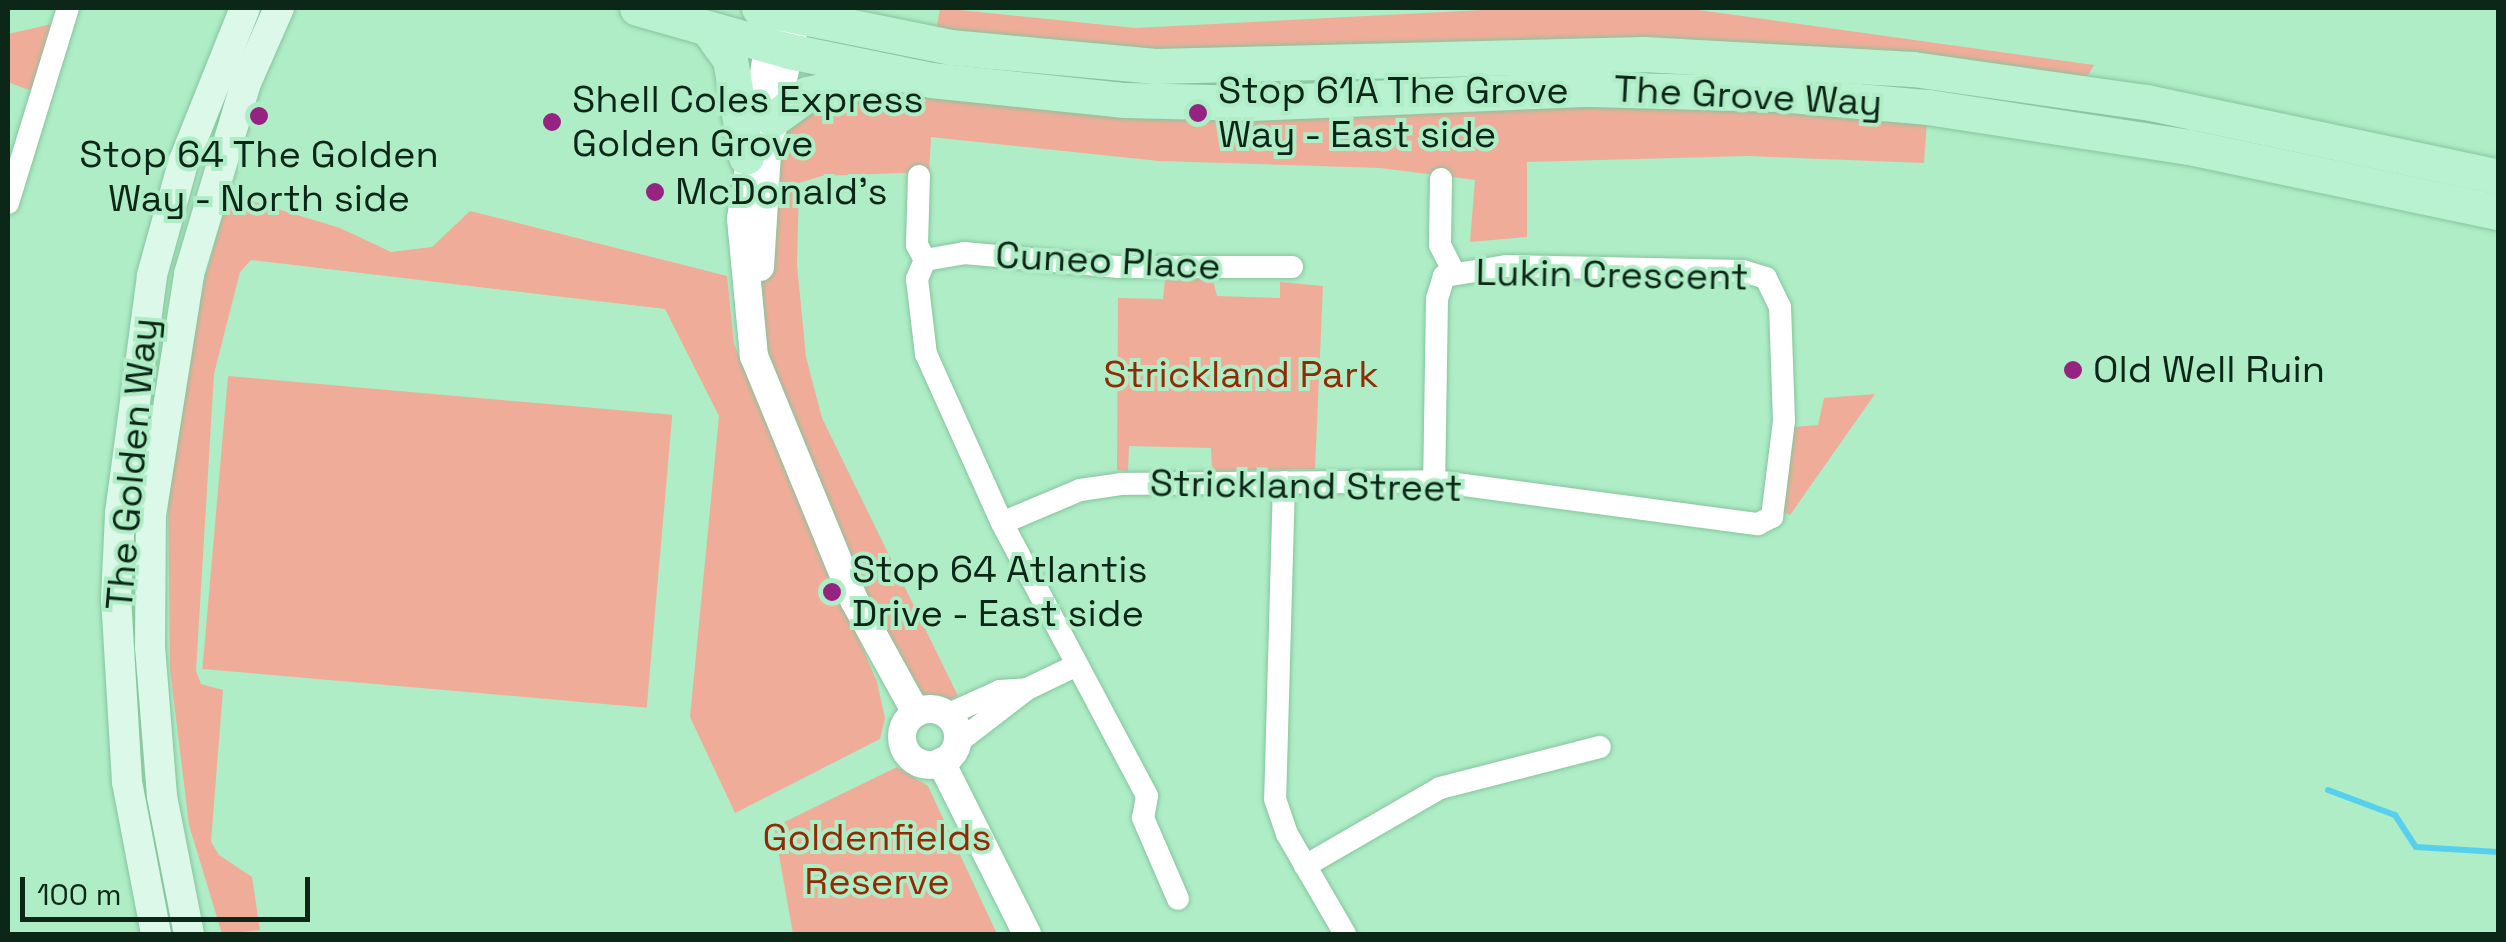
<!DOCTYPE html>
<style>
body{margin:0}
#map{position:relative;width:2506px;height:942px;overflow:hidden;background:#aeedc6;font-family:"Space Grotesk",sans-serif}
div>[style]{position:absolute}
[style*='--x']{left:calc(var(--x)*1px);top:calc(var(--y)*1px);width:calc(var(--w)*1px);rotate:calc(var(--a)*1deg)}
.green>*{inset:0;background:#efad99;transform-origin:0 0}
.stream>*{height:6px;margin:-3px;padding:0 3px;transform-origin:3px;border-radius:3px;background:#56d0ee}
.roads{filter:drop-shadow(0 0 2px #86c49e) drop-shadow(0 0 2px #86c49e)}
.minor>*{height:22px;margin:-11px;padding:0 11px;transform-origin:11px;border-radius:11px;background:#fff}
.tertiary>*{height:28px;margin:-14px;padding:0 14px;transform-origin:14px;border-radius:14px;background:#fff}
.tertiary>.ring{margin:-14px;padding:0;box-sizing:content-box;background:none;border:28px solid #fff;border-radius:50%}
.secondary>*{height:30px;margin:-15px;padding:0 15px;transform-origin:15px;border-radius:15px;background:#dcf8e8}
.primary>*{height:35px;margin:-17.5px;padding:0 17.5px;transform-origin:17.5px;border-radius:17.5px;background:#b9f2d0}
.dots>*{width:28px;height:28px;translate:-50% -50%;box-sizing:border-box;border:5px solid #aeedc6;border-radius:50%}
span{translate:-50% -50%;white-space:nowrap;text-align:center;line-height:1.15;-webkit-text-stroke:8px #aeedc6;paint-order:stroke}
.poi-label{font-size:38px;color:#0c2617}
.left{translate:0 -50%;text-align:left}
.street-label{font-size:38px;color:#0c2617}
.park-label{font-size:38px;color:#922a05}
.frame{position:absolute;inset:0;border:10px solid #0c2617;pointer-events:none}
.scale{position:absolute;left:20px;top:877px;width:290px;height:45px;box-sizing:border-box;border:5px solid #0c2617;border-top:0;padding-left:12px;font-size:30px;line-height:35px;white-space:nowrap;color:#0c2617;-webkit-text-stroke:8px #aeedc6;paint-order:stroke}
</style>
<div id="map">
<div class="green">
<div style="clip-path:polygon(940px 8px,1135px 28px,1520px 8px,1684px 8px,2094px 65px,2079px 91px,1456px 57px,934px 44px)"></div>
<div style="clip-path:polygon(65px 21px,42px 95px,8px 82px,8px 34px)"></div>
<div style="clip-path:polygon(899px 73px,997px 89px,1928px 107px,1924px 163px,1748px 156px,1527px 162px,1527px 237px,1470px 242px,1475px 180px,1380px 168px,1159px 161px,931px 137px,929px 172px,822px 176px,799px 183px,797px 265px,806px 357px,822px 418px,958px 696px,916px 713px,760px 354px,752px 182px,807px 94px)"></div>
<div style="clip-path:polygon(229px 194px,340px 228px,391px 252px,432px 247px,470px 211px,727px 276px,734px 344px,877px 682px,885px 718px,880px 739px,735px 813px,690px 717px,719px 416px,665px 309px,251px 260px,240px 272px,214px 374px,196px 671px,201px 684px,223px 690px,211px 842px,219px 855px,252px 877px,260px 930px,222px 934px,189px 825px,170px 669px,168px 486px,185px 347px)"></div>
<div style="clip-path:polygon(1212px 276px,1217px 296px,1280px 298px,1280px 282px,1323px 286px,1315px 469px,1212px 471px,1211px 448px,1129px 446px,1128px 471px,1117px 470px,1118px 298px,1163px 299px,1165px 279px)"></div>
<div style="left:228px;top:376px;width:446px;height:294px;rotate:5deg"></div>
<div style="clip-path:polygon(1875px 394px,1790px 515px,1782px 511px,1794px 427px,1818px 425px,1824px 398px)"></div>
<div style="clip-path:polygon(897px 767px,928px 786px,997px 934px,793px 934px,774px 827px)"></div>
</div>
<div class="stream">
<div style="--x:2328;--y:790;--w:72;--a:20.5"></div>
<div style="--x:2395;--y:815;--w:38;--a:57"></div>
<div style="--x:2416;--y:847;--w:82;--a:3.5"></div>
</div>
<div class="roads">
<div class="minor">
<div style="--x:919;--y:176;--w:69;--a:91.7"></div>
<div style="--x:917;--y:245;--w:17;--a:62"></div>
<div style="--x:925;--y:260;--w:21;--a:113"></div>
<div style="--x:917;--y:279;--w:76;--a:83.2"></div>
<div style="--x:926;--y:354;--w:185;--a:65.8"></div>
<div style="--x:1002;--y:523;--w:309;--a:62"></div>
<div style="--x:1147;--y:796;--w:22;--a:100"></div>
<div style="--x:1143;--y:818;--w:88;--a:66.6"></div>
<div style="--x:1441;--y:179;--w:66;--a:90.9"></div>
<div style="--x:1440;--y:245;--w:31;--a:63"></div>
<div style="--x:8;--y:203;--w:204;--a:-72.9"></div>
<div style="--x:925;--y:260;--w:40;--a:-10"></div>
<div style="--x:964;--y:253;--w:156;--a:5.2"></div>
<div style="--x:1119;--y:267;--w:173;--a:0"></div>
<div style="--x:1284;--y:482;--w:317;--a:91.6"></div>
<div style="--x:1275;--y:799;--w:37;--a:71"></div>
<div style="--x:1287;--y:834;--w:116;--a:59.9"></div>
<div style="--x:1002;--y:523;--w:85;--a:-22.9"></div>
<div style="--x:1080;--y:490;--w:41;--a:-8.3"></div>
<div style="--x:1121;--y:484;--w:313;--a:-0.5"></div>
<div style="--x:1434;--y:481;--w:327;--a:7.6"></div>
<div style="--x:1758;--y:524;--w:16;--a:-27"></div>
<div style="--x:1772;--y:517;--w:97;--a:-82.9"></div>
<div style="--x:1784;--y:421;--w:114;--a:-92"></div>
<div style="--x:1780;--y:307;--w:32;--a:-116"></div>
<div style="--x:1766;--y:278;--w:24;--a:-163"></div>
<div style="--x:1743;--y:271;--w:237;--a:-178.8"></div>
<div style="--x:1506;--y:266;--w:63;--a:170.8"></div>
<div style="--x:1444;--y:276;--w:24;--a:107"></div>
<div style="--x:1437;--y:299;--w:182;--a:90.9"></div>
<div style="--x:947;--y:715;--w:58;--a:-24.4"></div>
<div style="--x:1000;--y:691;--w:27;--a:-4"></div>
<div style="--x:957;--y:743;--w:88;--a:-37.6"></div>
<div style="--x:1027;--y:689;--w:53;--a:-25.6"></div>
<div style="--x:1305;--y:866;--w:156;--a:-30"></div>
<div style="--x:1440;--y:788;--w:165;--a:-14.4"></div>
</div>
<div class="tertiary">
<div style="--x:771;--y:29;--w:192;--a:99"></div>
<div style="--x:741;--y:219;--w:138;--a:84.6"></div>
<div style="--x:754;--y:356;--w:264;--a:67.7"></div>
<div style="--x:854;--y:600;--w:129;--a:61.2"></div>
<div style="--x:760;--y:267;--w:113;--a:-86.5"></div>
<div style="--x:767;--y:154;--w:124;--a:-77.9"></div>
<div class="ring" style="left:902px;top:709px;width:28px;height:28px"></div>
<div style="--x:941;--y:762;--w:192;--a:63.4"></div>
</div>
<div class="secondary">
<div style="--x:156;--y:934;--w:155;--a:-100.8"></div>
<div style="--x:127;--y:782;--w:183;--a:-93.4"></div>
<div style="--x:116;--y:599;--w:86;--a:-87.3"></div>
<div style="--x:120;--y:513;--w:240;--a:-82.3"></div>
<div style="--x:152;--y:275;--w:116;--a:-74.5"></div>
<div style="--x:183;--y:163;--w:167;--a:-68.2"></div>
<div style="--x:189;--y:934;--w:141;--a:-101.1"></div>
<div style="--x:162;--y:796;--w:149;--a:-94.6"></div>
<div style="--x:150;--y:647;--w:132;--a:-89.6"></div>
<div style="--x:151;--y:515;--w:244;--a:-81"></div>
<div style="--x:189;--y:274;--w:199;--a:-73.4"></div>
<div style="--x:246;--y:83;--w:82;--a:-66.3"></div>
</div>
<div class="primary">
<div style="--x:637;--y:8;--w:158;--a:15.8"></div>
<div style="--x:789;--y:51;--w:145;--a:11.5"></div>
<div style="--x:931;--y:80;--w:195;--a:5.9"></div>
<div style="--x:1125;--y:100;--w:125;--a:1.4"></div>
<div style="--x:1250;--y:103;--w:340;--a:-2.4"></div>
<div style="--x:1590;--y:89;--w:189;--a:1.5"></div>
<div style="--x:1779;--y:94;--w:150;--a:5"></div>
<div style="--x:1928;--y:107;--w:264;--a:8.7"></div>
<div style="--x:2189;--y:147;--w:316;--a:11.9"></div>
<div style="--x:759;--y:8;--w:195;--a:11.5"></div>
<div style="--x:950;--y:47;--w:206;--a:5.3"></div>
<div style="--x:1155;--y:66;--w:489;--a:-1.4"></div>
<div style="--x:1644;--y:54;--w:269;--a:3.2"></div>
<div style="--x:1913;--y:69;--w:235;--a:8.1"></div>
<div style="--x:2146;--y:102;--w:360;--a:12"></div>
<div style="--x:708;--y:29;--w:37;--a:54"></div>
<div style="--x:730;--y:59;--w:99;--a:80.7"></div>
<div style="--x:773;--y:119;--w:42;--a:-36.3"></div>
<div style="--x:807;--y:94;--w:84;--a:-12.4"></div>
</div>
</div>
<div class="dots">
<div style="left:1198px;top:113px;background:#962381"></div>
<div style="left:259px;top:116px;background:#962381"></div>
<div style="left:552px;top:122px;background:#962381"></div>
<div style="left:655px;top:192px;background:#962381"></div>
<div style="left:2073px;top:370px;background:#962381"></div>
<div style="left:832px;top:592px;background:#962381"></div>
</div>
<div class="poi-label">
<span class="left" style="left:1218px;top:113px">Stop 61A The Grove<br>Way - East side</span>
<span class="left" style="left:572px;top:122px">Shell Coles Express<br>Golden Grove</span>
<span style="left:259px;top:177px">Stop 64 The Golden<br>Way - North side</span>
<span class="left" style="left:675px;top:192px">McDonald's</span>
<span class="left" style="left:2093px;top:370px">Old Well Ruin</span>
<span class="left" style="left:852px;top:592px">Stop 64 Atlantis<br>Drive - East side</span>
</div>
<div class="street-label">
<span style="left:1748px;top:96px;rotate:3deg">The Grove Way</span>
<span style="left:1108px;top:261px;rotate:3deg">Cuneo Place</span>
<span style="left:1612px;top:275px;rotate:1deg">Lukin Crescent</span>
<span style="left:132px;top:464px;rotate:-85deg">The Golden Way</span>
<span style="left:1306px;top:486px;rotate:1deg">Strickland Street</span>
</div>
<div class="park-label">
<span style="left:1241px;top:375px">Strickland Park</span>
<span style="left:877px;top:860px">Goldenfields<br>Reserve</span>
</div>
<div class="frame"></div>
<div class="scale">100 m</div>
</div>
